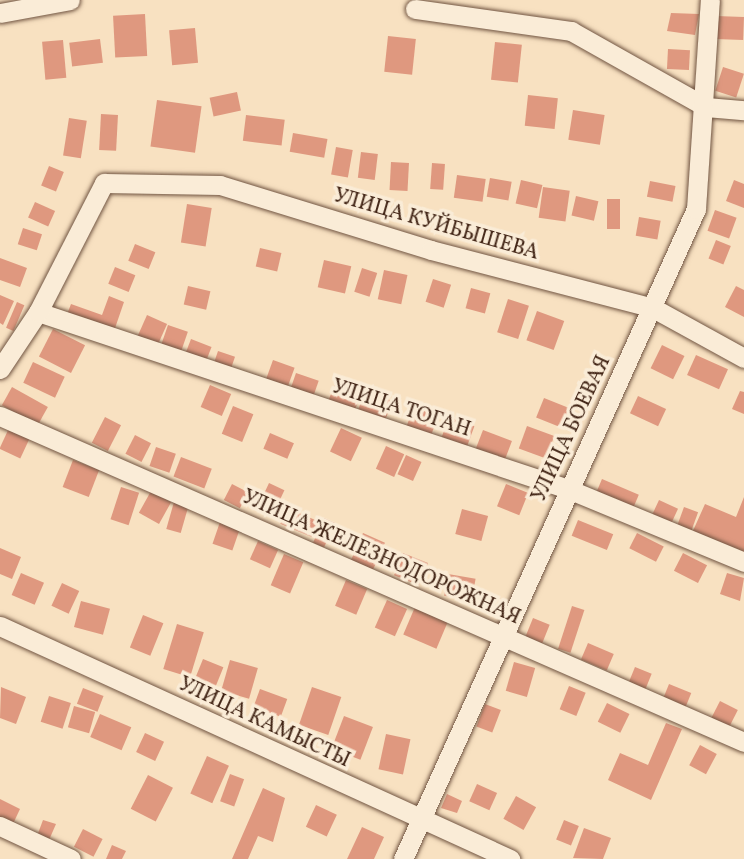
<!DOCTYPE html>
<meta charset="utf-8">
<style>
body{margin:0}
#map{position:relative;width:744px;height:859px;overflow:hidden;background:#f8e1c1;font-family:Vollkorn,serif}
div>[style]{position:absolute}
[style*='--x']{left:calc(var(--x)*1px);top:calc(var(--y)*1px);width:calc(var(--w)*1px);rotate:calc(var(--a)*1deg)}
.building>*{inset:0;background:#df987f;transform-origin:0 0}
.roads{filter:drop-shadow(0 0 2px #705441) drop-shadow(0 0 2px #705441)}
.minor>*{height:19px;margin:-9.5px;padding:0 9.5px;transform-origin:9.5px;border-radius:9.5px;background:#faecd7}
span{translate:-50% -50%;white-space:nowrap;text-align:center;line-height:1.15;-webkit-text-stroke:7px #faecd7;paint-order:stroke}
.street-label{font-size:21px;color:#422516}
</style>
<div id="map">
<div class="building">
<div style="clip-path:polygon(671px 13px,699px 14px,695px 35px,667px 31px)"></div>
<div style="left:145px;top:14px;width:42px;height:32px;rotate:87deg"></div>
<div style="left:716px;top:16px;width:28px;height:23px;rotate:2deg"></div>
<div style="left:195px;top:28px;width:35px;height:26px;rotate:85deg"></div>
<div style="left:388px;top:36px;width:28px;height:36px;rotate:6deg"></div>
<div style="left:100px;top:39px;width:24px;height:31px;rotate:83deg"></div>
<div style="left:63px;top:40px;width:38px;height:21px;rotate:85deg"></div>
<div style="left:495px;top:42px;width:27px;height:38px;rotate:6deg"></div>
<div style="left:668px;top:49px;width:22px;height:20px;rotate:3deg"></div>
<div style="left:723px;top:67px;width:22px;height:25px;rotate:18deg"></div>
<div style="left:237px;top:92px;width:19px;height:28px;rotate:78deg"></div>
<div style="left:528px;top:95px;width:30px;height:31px;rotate:6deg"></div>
<div style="left:157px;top:100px;width:45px;height:47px;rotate:8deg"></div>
<div style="left:573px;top:110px;width:32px;height:30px;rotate:9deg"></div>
<div style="left:101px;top:114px;width:17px;height:36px;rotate:3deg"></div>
<div style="left:246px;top:115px;width:39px;height:26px;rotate:7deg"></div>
<div style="left:69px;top:118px;width:18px;height:38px;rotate:9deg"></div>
<div style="left:293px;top:133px;width:35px;height:19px;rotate:10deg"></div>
<div style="left:336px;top:147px;width:17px;height:28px;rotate:10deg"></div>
<div style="left:361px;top:152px;width:17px;height:26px;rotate:7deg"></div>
<div style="left:391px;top:162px;width:18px;height:28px;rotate:3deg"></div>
<div style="left:432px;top:163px;width:13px;height:26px;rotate:4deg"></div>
<div style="left:49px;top:166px;width:16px;height:21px;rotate:22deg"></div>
<div style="left:457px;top:175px;width:29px;height:23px;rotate:8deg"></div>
<div style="left:490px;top:178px;width:22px;height:19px;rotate:10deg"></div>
<div style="left:521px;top:180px;width:22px;height:24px;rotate:13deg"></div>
<div style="clip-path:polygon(734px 180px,744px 184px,744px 208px,726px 201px)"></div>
<div style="left:650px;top:181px;width:26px;height:16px;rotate:11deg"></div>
<div style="left:543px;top:187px;width:27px;height:31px;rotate:8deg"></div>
<div style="left:576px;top:196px;width:23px;height:20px;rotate:13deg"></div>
<div style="left:607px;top:199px;width:13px;height:30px"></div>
<div style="left:35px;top:202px;width:22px;height:17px;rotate:24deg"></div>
<div style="left:187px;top:204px;width:25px;height:39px;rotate:9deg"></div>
<div style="left:715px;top:210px;width:23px;height:22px;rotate:20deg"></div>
<div style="left:639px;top:217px;width:22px;height:19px;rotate:10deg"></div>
<div style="left:23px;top:228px;width:20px;height:17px;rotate:18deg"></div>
<div style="left:716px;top:240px;width:16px;height:20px;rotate:22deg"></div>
<div style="left:135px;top:244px;width:22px;height:18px;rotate:22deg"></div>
<div style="left:260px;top:248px;width:22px;height:19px;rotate:13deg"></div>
<div style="clip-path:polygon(0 258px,27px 268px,20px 287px,0 280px)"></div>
<div style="left:324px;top:260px;width:28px;height:28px;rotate:13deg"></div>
<div style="left:115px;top:267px;width:22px;height:18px;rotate:22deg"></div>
<div style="left:362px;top:268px;width:16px;height:25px;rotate:18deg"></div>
<div style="left:384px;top:270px;width:24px;height:30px;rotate:12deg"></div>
<div style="left:433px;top:279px;width:19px;height:24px;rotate:18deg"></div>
<div style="left:188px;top:286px;width:23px;height:19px;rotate:13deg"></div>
<div style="clip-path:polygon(736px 286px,744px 290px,744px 317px,725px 307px)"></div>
<div style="left:471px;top:288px;width:20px;height:21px;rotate:15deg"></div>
<div style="clip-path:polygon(0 295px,14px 301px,3px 325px,0 323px)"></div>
<div style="clip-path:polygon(109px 296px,124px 302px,113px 334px,66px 317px,71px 304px,102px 315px)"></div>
<div style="left:508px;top:299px;width:22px;height:35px;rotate:18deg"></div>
<div style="left:17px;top:302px;width:8px;height:28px;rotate:23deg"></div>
<div style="left:537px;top:311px;width:29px;height:31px;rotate:20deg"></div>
<div style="left:147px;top:315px;width:22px;height:24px;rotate:24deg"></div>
<div style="left:168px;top:325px;width:21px;height:23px;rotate:19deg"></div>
<div style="left:53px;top:329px;width:36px;height:31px;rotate:27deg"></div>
<div style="left:191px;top:339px;width:22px;height:16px;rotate:21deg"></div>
<div style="left:662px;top:345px;width:25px;height:26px;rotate:26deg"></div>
<div style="left:218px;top:351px;width:18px;height:15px;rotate:19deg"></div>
<div style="left:696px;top:355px;width:35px;height:22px;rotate:24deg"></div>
<div style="left:273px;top:360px;width:23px;height:22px;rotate:20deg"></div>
<div style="left:33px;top:362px;width:35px;height:23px;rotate:25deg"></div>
<div style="left:296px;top:373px;width:24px;height:22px;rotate:19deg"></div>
<div style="left:337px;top:380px;width:28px;height:22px;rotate:23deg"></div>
<div style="left:210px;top:385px;width:23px;height:24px;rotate:23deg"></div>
<div style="left:12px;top:387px;width:41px;height:21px;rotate:29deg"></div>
<div style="left:365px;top:391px;width:29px;height:22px;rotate:20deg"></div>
<div style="clip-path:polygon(740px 391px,744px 392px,744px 414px,732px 409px)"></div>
<div style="left:638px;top:396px;width:31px;height:19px;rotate:25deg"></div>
<div style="left:544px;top:398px;width:29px;height:21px;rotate:22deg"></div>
<div style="left:233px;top:406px;width:22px;height:30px;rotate:22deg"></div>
<div style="left:414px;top:407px;width:26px;height:21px;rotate:21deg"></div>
<div style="left:105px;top:417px;width:18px;height:29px;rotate:27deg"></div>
<div style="left:449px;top:417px;width:27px;height:21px;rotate:20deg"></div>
<div style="left:10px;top:426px;width:23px;height:25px;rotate:25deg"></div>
<div style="left:527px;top:426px;width:29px;height:24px;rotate:20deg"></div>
<div style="left:341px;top:428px;width:23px;height:26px;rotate:25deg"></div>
<div style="left:483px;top:430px;width:31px;height:21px;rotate:21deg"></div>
<div style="left:270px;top:433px;width:26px;height:17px;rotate:23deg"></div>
<div style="left:135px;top:435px;width:18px;height:21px;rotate:27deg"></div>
<div style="left:386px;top:446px;width:20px;height:25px;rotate:24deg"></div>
<div style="left:156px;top:447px;width:21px;height:20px;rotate:19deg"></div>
<div style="left:406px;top:455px;width:17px;height:21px;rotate:24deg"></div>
<div style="left:181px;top:457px;width:33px;height:21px;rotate:21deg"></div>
<div style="left:73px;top:460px;width:28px;height:29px;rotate:21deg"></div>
<div style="left:602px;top:479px;width:40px;height:17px;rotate:23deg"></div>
<div style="left:269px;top:483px;width:17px;height:29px;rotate:25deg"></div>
<div style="left:232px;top:484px;width:18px;height:18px;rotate:27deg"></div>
<div style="left:506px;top:484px;width:24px;height:24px;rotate:22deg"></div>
<div style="left:121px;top:487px;width:19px;height:34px;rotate:18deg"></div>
<div style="left:151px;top:491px;width:23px;height:25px;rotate:29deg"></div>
<div style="clip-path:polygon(744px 497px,744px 554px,692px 533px,705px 504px,736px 517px)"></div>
<div style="left:659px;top:500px;width:21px;height:20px;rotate:25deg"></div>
<div style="left:174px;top:502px;width:15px;height:28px;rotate:16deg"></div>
<div style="left:684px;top:507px;width:15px;height:20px;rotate:20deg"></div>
<div style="left:287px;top:508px;width:34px;height:17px;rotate:23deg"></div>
<div style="left:462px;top:509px;width:27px;height:26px;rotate:15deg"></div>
<div style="left:324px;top:518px;width:12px;height:27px;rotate:24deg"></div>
<div style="left:578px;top:520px;width:38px;height:17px;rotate:22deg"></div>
<div style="left:220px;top:522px;width:21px;height:23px;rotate:19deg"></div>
<div style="left:363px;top:533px;width:24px;height:30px;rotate:24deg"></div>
<div style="left:637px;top:533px;width:30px;height:17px;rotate:27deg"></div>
<div style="left:258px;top:541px;width:22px;height:20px;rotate:24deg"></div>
<div style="clip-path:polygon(0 548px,21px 557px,12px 579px,0 574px)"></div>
<div style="left:403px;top:553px;width:27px;height:24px;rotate:22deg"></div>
<div style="left:683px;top:553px;width:27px;height:20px;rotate:27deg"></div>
<div style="left:284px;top:554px;width:21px;height:34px;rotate:23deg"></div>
<div style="left:21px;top:573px;width:25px;height:24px;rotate:23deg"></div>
<div style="clip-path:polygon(727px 573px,744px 578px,740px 601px,720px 594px)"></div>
<div style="left:448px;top:574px;width:28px;height:22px;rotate:10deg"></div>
<div style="left:346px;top:580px;width:23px;height:28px;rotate:23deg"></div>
<div style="left:62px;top:583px;width:19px;height:25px;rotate:25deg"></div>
<div style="left:387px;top:600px;width:22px;height:30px;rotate:24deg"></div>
<div style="left:81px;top:601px;width:30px;height:27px;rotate:15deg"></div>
<div style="left:572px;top:606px;width:13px;height:45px;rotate:18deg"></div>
<div style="left:415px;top:607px;width:36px;height:30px;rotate:23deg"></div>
<div style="left:143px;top:615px;width:22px;height:35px;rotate:22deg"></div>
<div style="left:533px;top:618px;width:18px;height:20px;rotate:22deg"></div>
<div style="left:177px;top:624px;width:28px;height:47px;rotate:17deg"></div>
<div style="left:588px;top:643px;width:28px;height:18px;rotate:23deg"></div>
<div style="left:203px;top:659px;width:22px;height:20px;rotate:22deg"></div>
<div style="left:230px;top:660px;width:29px;height:32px;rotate:16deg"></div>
<div style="left:514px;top:662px;width:22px;height:30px;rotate:16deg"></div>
<div style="left:635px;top:667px;width:18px;height:19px;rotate:22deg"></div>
<div style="left:669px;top:684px;width:24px;height:21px;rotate:22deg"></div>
<div style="left:569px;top:686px;width:18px;height:25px;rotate:22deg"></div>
<div style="clip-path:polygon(1px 687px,26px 697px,16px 724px,0 718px)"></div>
<div style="left:312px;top:687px;width:31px;height:40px;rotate:19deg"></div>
<div style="left:83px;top:688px;width:22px;height:17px;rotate:21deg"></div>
<div style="left:260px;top:689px;width:29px;height:19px;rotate:20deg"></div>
<div style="left:49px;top:696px;width:23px;height:27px;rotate:18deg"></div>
<div style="left:720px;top:701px;width:20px;height:22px;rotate:27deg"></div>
<div style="left:607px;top:703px;width:25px;height:21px;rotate:26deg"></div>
<div style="left:485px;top:704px;width:17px;height:24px;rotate:21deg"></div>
<div style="left:74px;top:706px;width:22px;height:22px;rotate:16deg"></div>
<div style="left:100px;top:714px;width:34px;height:25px;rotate:23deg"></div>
<div style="left:344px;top:716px;width:31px;height:35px;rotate:21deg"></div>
<div style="clip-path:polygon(666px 723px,682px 729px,651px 800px,608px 780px,620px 753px,648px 765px)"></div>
<div style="left:145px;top:733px;width:21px;height:21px;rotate:25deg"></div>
<div style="left:386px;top:734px;width:25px;height:36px;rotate:12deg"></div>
<div style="left:700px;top:745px;width:19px;height:23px;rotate:28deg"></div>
<div style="left:207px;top:756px;width:24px;height:41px;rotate:24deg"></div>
<div style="left:230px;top:774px;width:15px;height:29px;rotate:20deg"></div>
<div style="left:148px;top:775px;width:28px;height:38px;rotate:27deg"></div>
<div style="left:477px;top:784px;width:22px;height:19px;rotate:24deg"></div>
<div style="clip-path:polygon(263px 788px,285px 798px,273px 842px,258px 836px,248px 859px,232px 859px)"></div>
<div style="clip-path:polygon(447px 794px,462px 801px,457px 813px,441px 808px)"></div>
<div style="left:516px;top:796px;width:23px;height:26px;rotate:29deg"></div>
<div style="clip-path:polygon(0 799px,20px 809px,12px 826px,0 821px)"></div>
<div style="left:316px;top:805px;width:23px;height:24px;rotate:25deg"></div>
<div style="clip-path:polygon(43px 820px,56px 824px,49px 840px,37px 836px)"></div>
<div style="left:564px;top:820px;width:16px;height:21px;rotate:22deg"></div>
<div style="clip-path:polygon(362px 827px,384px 837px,374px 859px,347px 859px)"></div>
<div style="clip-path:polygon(584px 828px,611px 838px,603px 859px,573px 858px)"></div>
<div style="left:83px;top:829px;width:22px;height:20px;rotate:27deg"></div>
<div style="clip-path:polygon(112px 845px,126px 851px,122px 859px,106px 859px)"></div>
</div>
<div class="roads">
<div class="minor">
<div style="--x:415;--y:9;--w:158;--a:8"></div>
<div style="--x:571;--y:31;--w:155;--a:29.4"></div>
<div style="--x:706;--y:107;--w:38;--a:5"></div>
<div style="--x:0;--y:13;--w:71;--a:-10.5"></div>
<div style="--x:38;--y:312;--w:559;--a:18.47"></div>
<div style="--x:568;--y:489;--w:191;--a:22.5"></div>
<div style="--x:0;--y:369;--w:69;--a:-56.3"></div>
<div style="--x:38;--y:312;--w:145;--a:-62.9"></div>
<div style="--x:104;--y:183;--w:116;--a:1"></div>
<div style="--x:220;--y:185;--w:221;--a:17.1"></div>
<div style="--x:431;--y:250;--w:229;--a:14.6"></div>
<div style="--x:653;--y:308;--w:104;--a:28.8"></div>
<div style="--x:0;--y:416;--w:812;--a:23.66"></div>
<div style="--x:0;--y:626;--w:561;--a:24.55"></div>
<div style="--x:0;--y:826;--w:78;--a:24.9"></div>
<div style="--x:403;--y:859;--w:713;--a:-65.74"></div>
<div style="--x:696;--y:209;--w:209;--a:-86.2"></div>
</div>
</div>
<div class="street-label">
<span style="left:436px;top:225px;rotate:16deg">УЛИЦА КУЙБЫШЕВА</span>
<span style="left:401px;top:409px;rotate:18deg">УЛИЦА ТОГАН</span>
<span style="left:572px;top:429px;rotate:-65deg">УЛИЦА БОЕВАЯ</span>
<span style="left:381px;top:558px;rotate:24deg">УЛИЦА ЖЕЛЕЗНОДОРОЖНАЯ</span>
<span style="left:264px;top:723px;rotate:25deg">УЛИЦА КАМЫСТЫ</span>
</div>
</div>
